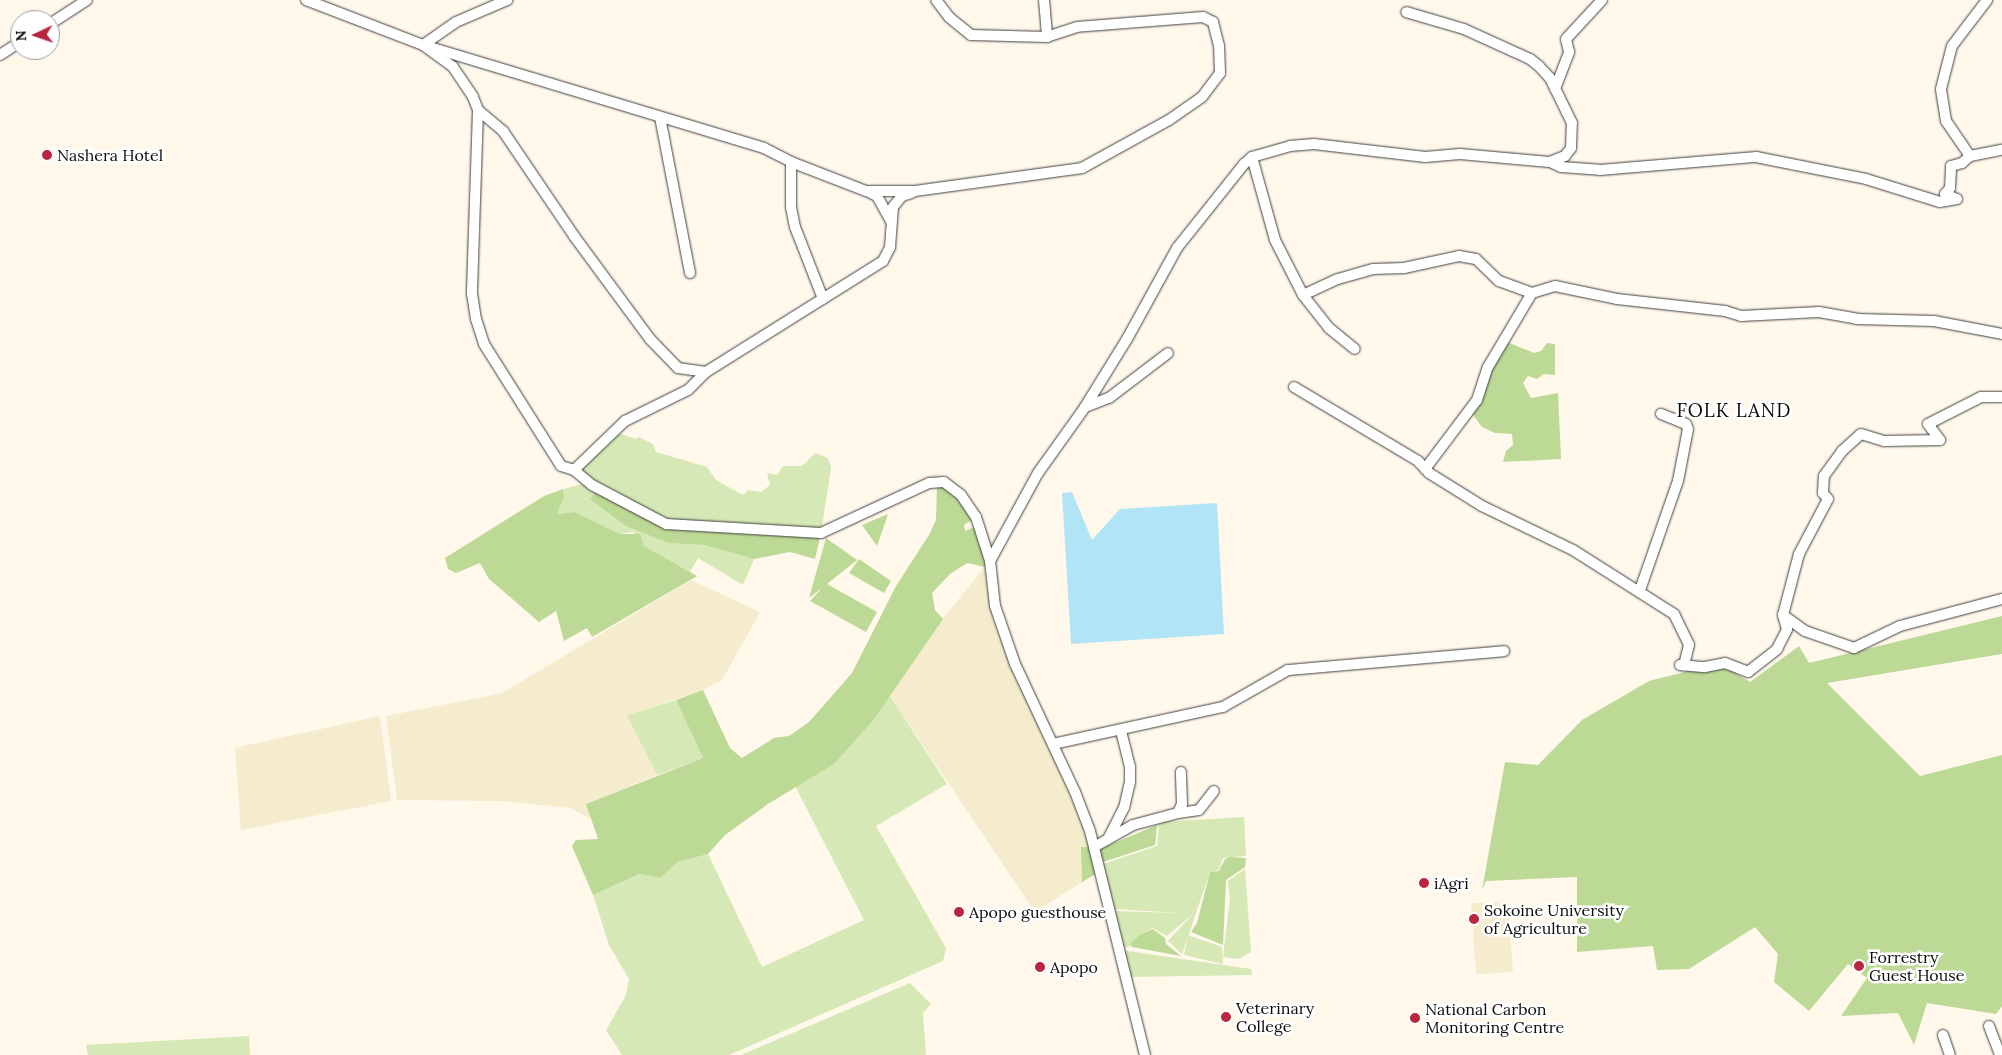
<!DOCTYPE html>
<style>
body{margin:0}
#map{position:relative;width:2002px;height:1055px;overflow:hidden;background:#fff8eb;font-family:Lora,serif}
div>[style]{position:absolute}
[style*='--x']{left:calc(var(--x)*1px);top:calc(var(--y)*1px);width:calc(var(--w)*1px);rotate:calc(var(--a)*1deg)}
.farmland>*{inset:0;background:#f4eccc;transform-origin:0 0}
.green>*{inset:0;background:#d6e8b5}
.forest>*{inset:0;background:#bcd995}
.water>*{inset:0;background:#b0e4f6}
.roads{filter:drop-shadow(0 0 1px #3f3f3f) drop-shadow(0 0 1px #3f3f3f)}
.minor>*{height:10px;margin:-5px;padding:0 5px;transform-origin:5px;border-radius:5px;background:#fff}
.dots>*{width:14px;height:14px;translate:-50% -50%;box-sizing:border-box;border:2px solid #fff;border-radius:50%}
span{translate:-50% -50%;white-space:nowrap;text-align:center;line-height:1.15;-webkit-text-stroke:5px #fff;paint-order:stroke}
.poi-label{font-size:16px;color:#0c0c0c}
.left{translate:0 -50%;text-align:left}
.quarter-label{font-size:19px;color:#0c0c0c;letter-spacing:1px}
.north{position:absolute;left:10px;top:10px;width:50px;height:50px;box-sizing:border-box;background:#fff;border:1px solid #9e9e9e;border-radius:50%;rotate:267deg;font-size:14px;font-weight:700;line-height:20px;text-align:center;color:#0c0c0c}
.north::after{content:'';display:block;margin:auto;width:18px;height:22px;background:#ba253f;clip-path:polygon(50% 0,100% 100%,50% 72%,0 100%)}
</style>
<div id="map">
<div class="farmland">
<div style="clip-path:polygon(990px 561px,995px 606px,1094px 847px,1081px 847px,1082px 882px,1035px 912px,890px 696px,926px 639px)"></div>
<div style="clip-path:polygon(691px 580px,760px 612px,722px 680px,703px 690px,628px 715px,657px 775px,586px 804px,591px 819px,571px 808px,500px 801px,397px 800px,386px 716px,502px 693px)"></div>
<div style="clip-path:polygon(380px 716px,391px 801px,241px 830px,235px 748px)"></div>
<div style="left:1508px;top:901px;width:71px;height:37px;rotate:86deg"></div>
</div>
<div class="green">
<div style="clip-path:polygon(615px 432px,636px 439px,639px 437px,653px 444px,656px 452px,707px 467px,716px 480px,743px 495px,748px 490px,761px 492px,770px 485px,767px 473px,777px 475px,783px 466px,802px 466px,815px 453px,828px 458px,831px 468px,821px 533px,666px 524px,598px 489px,591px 498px,626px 526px,668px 543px,704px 545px,754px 559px,743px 585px,698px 558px,690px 572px,644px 546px,633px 532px,620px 534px,575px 512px,557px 514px,564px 499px,563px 489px,588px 483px,574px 470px)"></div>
<div style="clip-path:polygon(890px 696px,947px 784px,876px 826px,946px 948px,943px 961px,729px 1055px,622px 1055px,606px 1030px,626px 995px,629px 979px,609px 945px,593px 895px,641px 874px,660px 878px,678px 862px,708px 854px,762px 967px,864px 920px,795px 786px,834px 764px)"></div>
<div style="clip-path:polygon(676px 700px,703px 758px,657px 775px,627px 715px)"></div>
<div style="clip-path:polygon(1244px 817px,1246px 856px,1223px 858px,1219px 870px,1210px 872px,1182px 954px,1168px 941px,1193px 914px,1167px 936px,1153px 928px,1139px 935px,1129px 947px,1119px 946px,1112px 911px,1181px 913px,1112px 909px,1103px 864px,1157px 846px,1159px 822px)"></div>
<div style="clip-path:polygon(1245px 869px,1251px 952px,1238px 959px,1223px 957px,1230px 898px,1228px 881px)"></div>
<div style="clip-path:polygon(1188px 935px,1222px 947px,1223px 964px,1184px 955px)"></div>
<div style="clip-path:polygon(1121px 950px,1251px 969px,1252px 975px,1129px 977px)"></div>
<div style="clip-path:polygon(910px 983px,931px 1004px,923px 1013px,926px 1055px,741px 1055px)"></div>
<div style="clip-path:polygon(249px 1036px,250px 1055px,88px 1055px,86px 1045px)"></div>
</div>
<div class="forest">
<div style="clip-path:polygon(1505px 341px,1534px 353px,1541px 351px,1547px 343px,1555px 344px,1555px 375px,1544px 374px,1537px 379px,1528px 376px,1523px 383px,1531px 398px,1558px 393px,1561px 459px,1503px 462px,1506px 451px,1513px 445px,1512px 434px,1495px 433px,1482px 427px,1473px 415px,1465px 415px)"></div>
<div style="clip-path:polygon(937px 482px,945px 482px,976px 517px,964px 525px,965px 531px,979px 525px,990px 561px,985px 567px,967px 563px,950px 574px,932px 593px,935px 610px,943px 619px,874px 719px,834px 764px,768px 804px,725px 835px,708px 854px,678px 862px,660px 878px,640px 874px,593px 895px,572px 846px,576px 840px,598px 839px,586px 804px,703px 758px,676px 700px,703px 690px,730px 748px,742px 758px,774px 738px,789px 736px,809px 722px,852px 673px,896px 586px,929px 535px,936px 520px)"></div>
<div style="clip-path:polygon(563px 489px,564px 498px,557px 514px,575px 512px,620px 534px,640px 534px,644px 546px,697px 576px,592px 637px,587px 628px,564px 641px,556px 611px,539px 622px,489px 579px,480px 563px,456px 573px,448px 569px,445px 558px,544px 496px)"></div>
<div style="clip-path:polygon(598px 489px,666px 524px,821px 533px,815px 559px,790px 552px,754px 559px,704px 545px,668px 543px,626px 526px,590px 499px)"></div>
<div style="clip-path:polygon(888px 514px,877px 546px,862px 525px)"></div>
<div style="clip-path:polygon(826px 538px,857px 560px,827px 584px,877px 612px,866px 632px,810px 601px,822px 588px,809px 598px)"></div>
<div style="clip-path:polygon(859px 559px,891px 581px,884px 593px,849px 573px)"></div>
<div style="clip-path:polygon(2002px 616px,2002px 654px,1827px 683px,1920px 776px,2002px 755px,2002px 1006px,1996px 1014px,1927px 1003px,1914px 1045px,1898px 1013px,1841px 1016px,1867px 978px,1848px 964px,1809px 1011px,1774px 982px,1778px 954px,1755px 927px,1689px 969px,1657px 970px,1653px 946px,1577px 952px,1577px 877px,1486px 881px,1482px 890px,1505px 762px,1538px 765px,1582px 720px,1649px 681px,1705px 667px,1727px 668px,1750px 682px,1799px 646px,1809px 663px)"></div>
<div style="clip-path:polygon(1157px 825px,1155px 845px,1103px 862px,1100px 849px)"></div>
<div style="clip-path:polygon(1081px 847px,1092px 847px,1099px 872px,1082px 882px)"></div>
<div style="clip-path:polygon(1230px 857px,1246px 858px,1245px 867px,1226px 880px,1223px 945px,1191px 932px,1197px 923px,1210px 872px,1219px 871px,1225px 859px)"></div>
<div style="clip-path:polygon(1153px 929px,1165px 938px,1166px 944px,1181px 956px,1132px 947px,1130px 944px,1139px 935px)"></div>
</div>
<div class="water">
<div style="clip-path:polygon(1072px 492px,1092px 540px,1120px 509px,1217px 503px,1224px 634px,1071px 644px,1062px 493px)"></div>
</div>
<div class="roads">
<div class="minor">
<div style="--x:306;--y:0;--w:125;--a:21"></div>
<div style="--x:423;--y:45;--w:37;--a:36"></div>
<div style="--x:453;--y:67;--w:36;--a:56"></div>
<div style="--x:473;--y:97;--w:14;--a:69"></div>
<div style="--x:478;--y:110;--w:184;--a:91.9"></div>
<div style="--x:472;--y:294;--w:25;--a:81"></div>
<div style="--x:476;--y:319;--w:26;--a:72"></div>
<div style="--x:484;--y:344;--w:144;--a:57.7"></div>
<div style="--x:561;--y:466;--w:14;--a:17"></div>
<div style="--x:574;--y:470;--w:23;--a:40"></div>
<div style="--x:592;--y:485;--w:84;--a:27.8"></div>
<div style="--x:666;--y:524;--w:155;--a:3.3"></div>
<div style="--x:821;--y:533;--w:119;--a:-24.8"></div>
<div style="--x:929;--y:483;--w:15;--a:-4"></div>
<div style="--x:944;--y:482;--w:21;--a:37"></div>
<div style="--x:961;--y:495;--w:27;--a:56"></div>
<div style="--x:976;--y:517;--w:46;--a:72.3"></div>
<div style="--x:1044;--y:0;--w:37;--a:85"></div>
<div style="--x:50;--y:24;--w:44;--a:-33"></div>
<div style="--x:423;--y:45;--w:356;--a:16.8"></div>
<div style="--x:764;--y:148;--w:30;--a:27"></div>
<div style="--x:791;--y:162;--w:80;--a:21.1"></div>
<div style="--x:866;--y:191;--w:49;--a:0"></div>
<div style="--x:915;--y:191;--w:169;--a:-7.8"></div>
<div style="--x:1082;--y:168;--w:99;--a:-28.9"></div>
<div style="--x:1169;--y:120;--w:40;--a:-34.9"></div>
<div style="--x:1202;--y:97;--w:30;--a:-53"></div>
<div style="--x:1220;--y:73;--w:27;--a:-92"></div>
<div style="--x:1219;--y:46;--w:25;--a:-104"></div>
<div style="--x:1213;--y:22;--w:11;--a:-153"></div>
<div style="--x:1203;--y:17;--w:126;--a:175.5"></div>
<div style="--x:1077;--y:27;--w:32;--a:162"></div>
<div style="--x:1047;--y:37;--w:76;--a:-178.5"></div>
<div style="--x:971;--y:35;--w:28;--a:-141"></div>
<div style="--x:949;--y:17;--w:21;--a:-127"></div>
<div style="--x:423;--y:45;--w:40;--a:-34.9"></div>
<div style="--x:456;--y:22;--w:56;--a:-23.3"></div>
<div style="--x:0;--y:55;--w:24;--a:-33"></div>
<div style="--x:1555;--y:89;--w:40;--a:-69"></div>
<div style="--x:1569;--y:52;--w:13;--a:-103"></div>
<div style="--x:1566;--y:39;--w:53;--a:-47.3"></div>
<div style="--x:478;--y:110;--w:33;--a:40"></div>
<div style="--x:503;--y:131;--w:127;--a:55.9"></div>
<div style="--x:574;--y:236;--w:128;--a:53.6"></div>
<div style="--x:650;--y:339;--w:40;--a:46"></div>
<div style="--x:678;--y:368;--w:28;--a:8"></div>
<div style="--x:660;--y:117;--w:159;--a:79.1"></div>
<div style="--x:1970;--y:156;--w:42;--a:-124.4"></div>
<div style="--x:1946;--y:121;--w:32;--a:-99"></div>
<div style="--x:1941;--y:89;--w:44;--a:-75.7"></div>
<div style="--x:1952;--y:46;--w:58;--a:-52.7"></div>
<div style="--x:1252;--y:157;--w:40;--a:-16"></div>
<div style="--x:1290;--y:146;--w:24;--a:-5"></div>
<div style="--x:1314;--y:144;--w:112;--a:6.7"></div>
<div style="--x:1425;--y:157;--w:35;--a:-5"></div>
<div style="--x:1460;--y:154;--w:90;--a:5.1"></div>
<div style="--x:1550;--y:162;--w:16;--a:-22"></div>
<div style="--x:1565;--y:156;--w:10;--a:-53"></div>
<div style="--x:1571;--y:148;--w:25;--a:-88"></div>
<div style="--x:1572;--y:123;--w:50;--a:-116.1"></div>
<div style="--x:1550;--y:78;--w:16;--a:-133"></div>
<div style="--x:1539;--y:66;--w:11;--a:-142"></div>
<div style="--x:1530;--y:59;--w:72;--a:-155.6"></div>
<div style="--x:1464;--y:29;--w:60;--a:-163.7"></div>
<div style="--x:791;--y:162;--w:45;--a:90"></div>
<div style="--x:791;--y:207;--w:20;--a:79"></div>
<div style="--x:795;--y:227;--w:77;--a:68.7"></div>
<div style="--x:1550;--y:162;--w:12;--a:24"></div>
<div style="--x:1561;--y:167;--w:39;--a:4"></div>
<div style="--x:1600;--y:170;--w:157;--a:-4.8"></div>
<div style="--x:1756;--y:157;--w:112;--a:11.3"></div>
<div style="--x:1866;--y:179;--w:77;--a:17.3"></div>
<div style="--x:1940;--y:202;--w:17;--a:-10"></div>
<div style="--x:1957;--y:199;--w:13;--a:-157"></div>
<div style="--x:1945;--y:194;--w:8;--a:-50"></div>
<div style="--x:1950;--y:188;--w:22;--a:-87"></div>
<div style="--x:1951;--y:166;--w:11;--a:-15"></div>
<div style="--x:1962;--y:163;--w:11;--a:-41"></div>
<div style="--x:1970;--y:156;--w:33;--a:-11"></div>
<div style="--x:867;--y:191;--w:11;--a:27"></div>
<div style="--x:877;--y:196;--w:29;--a:61"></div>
<div style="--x:1303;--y:295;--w:42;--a:51.8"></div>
<div style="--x:1329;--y:328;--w:33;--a:39"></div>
<div style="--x:1294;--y:387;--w:144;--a:30.8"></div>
<div style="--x:1418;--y:461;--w:16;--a:47"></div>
<div style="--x:1429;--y:473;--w:62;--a:31.9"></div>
<div style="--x:1482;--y:506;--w:101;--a:25.8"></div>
<div style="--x:1573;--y:550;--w:120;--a:32.4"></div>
<div style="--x:1674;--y:614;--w:34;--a:64"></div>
<div style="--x:1689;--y:645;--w:21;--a:104"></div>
<div style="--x:1085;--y:407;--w:26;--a:-21"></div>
<div style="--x:1109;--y:398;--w:74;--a:-37.3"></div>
<div style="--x:1425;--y:469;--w:86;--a:-53"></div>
<div style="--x:1477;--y:400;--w:35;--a:-72"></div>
<div style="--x:1488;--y:367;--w:86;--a:-59.3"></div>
<div style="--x:574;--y:470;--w:71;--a:-43.9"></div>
<div style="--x:625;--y:421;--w:70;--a:-26.2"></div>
<div style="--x:688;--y:390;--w:25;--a:-45"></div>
<div style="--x:706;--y:372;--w:209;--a:-32.1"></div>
<div style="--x:883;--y:261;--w:16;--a:-63"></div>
<div style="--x:890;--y:247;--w:40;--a:-85.7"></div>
<div style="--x:893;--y:207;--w:14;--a:-51"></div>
<div style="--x:902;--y:196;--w:10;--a:-17"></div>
<div style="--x:1640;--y:590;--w:115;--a:-70.8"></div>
<div style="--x:1678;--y:481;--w:53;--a:-79.1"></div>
<div style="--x:1688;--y:429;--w:5;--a:-112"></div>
<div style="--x:1686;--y:424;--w:27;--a:-158"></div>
<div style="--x:1783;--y:615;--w:27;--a:36"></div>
<div style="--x:1805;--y:631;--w:52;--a:19.1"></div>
<div style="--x:1854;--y:648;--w:51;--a:-25.6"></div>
<div style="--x:1900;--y:626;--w:106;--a:-14.8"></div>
<div style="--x:1680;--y:665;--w:25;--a:5"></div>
<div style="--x:1705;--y:667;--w:20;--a:-11"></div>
<div style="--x:1725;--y:663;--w:25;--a:21"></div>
<div style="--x:1748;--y:672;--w:37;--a:-38"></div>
<div style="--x:1777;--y:649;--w:22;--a:-63"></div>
<div style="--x:1787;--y:629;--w:15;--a:-106"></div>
<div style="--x:1783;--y:615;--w:63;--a:-75.3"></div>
<div style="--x:1799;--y:554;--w:62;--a:-62.2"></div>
<div style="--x:1828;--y:499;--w:8;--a:-130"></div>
<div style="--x:1823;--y:493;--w:17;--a:-87"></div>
<div style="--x:1824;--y:476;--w:31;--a:-54"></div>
<div style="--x:1842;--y:451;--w:25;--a:-42"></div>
<div style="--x:1861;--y:434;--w:24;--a:17"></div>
<div style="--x:1884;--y:441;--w:56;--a:-1"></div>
<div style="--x:1940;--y:440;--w:20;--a:-127"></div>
<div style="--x:1928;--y:424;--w:59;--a:-27"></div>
<div style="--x:1981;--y:397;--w:21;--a:0"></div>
<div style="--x:1053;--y:744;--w:174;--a:-12.3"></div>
<div style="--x:1223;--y:707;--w:75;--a:-29.6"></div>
<div style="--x:1288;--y:670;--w:217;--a:-5"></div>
<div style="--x:1178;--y:813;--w:21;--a:-8"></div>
<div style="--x:1199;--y:810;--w:24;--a:-52"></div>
<div style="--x:1108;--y:839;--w:35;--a:-63"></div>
<div style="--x:1124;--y:808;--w:27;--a:-77"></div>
<div style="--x:1130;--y:782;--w:15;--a:-90"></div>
<div style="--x:1130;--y:767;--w:38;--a:-104"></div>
<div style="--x:1094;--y:847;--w:45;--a:-29.4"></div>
<div style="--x:1133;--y:825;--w:47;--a:-14.9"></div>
<div style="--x:1178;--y:813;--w:10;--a:-66"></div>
<div style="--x:1182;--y:804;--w:32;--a:-92"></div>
<div style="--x:1989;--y:1026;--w:31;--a:69"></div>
<div style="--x:1943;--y:1035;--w:21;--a:71"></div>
<div style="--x:1145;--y:1055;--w:231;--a:-103.8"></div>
<div style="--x:1090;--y:831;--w:42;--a:-111"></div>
<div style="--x:1075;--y:792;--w:141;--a:-115.1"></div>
<div style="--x:1015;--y:664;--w:61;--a:-109"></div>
<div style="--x:995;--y:606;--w:45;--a:-96.3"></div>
<div style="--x:990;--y:561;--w:100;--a:-61.4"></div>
<div style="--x:1038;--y:473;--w:81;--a:-54.5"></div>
<div style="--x:1085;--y:407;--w:80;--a:-58.3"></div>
<div style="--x:1127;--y:339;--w:104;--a:-61.2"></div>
<div style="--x:1177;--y:248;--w:107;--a:-51.4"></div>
<div style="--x:1244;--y:164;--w:11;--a:-41"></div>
<div style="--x:1252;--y:157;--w:86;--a:74.5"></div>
<div style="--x:1275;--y:240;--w:62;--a:63"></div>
<div style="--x:1303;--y:295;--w:38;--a:-25"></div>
<div style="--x:1338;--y:279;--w:36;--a:-16"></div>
<div style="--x:1373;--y:269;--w:31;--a:-2"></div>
<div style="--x:1404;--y:268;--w:56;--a:-12.3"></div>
<div style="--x:1459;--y:256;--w:17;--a:10"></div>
<div style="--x:1476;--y:259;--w:32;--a:44"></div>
<div style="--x:1499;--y:281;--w:35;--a:20"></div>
<div style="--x:1532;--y:293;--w:24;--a:-17"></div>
<div style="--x:1555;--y:286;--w:63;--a:11.8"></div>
<div style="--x:1617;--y:299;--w:109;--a:6.3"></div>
<div style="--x:1725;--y:311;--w:17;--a:17"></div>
<div style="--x:1741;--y:316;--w:78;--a:-2.9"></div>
<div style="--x:1819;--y:312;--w:39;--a:10"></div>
<div style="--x:1857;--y:319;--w:77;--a:1.5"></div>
<div style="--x:1934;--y:321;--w:69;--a:10.8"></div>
</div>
</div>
<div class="dots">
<div style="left:47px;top:155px;background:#ba253f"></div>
<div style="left:1424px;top:883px;background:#ba253f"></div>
<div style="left:959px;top:912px;background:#ba253f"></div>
<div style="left:1474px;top:919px;background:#ba253f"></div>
<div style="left:1859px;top:966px;background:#ba253f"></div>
<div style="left:1040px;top:967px;background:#ba253f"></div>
<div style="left:1226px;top:1017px;background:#ba253f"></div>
<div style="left:1415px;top:1018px;background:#ba253f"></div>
</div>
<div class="poi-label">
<span class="left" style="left:57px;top:155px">Nashera Hotel</span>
<span class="left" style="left:1434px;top:883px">iAgri</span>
<span class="left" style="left:1484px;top:919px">Sokoine University<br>of Agriculture</span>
<span class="left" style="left:969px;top:912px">Apopo guesthouse</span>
<span class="left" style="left:1869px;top:966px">Forrestry<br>Guest House</span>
<span class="left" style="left:1050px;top:967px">Apopo</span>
<span class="left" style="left:1236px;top:1017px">Veterinary<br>College</span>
<span class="left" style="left:1425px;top:1018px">National Carbon<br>Monitoring Centre</span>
</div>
<div class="quarter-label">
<span style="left:1734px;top:411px">FOLK LAND</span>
</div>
<div class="north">N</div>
</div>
